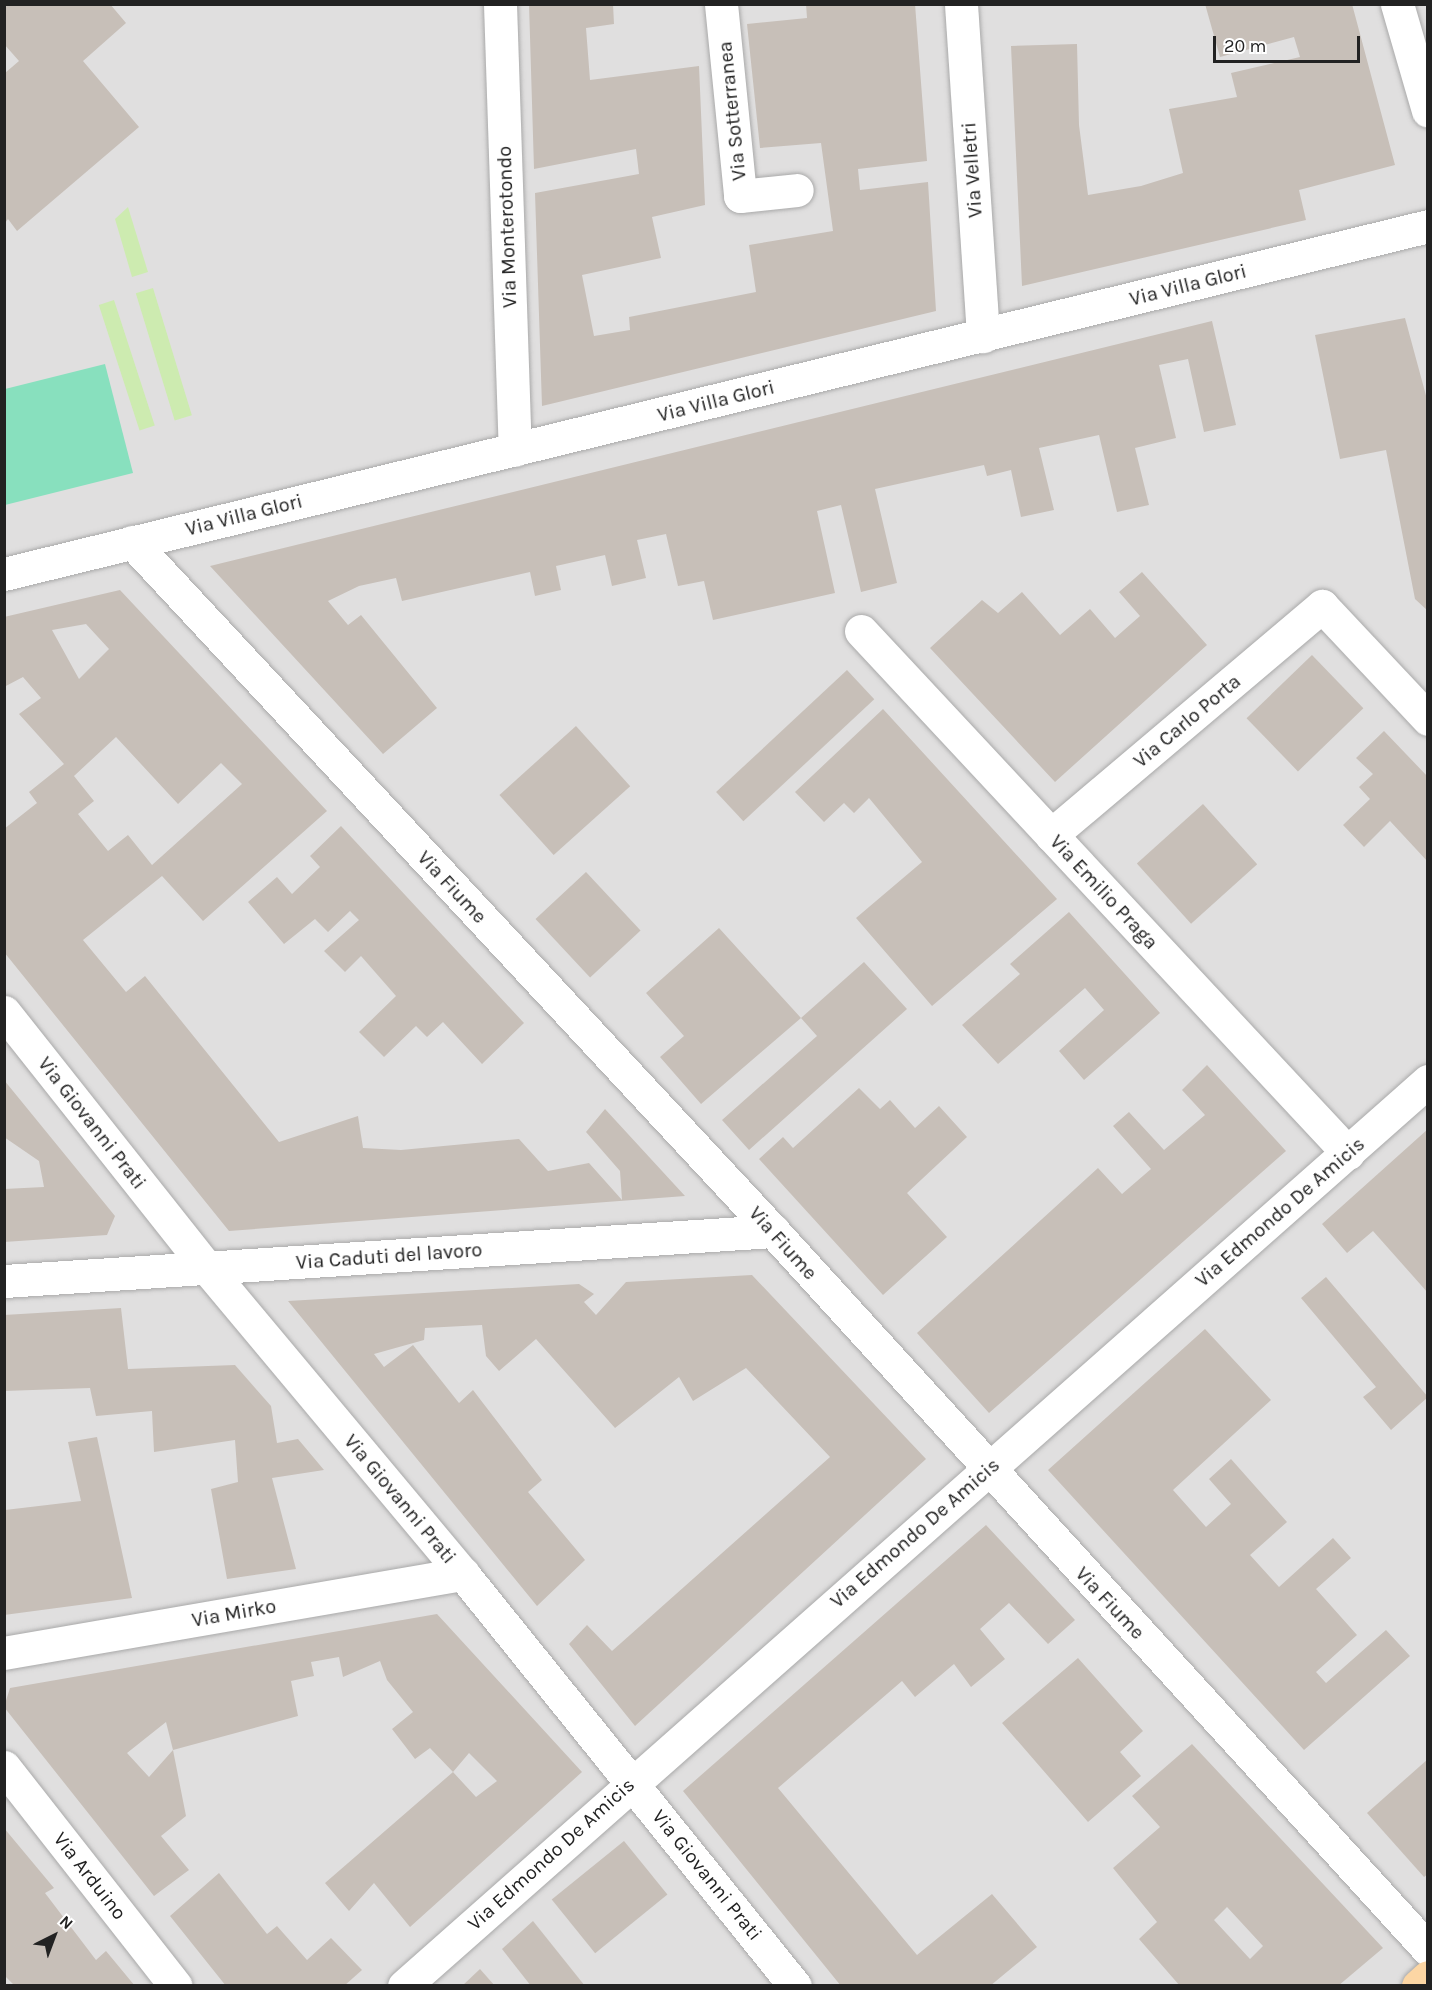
<!DOCTYPE html>
<style>
body{margin:0}
#map{position:relative;width:1432px;height:1990px;overflow:hidden;background:#f2efe9;font-family:Karla,sans-serif}
div>[style]{position:absolute}
[style*='--x']{left:calc(var(--x)*1px);top:calc(var(--y)*1px);width:calc(var(--w)*1px);rotate:calc(var(--a)*1deg)}
.residential>*{inset:0;background:#e0dfdf;transform-origin:0 0}
.grass>*{inset:0;background:#cdebb0;transform-origin:0 0}
.pitch>*{inset:0;background:#88e0be}
.building>*{inset:0;background:#c7bfb8;transform-origin:0 0}
.roads{filter:drop-shadow(0 0 2px #a9a9a9) drop-shadow(0 0 2px #a9a9a9)}
.minor>*{height:33px;margin:-16.5px;padding:0 16.5px;transform-origin:16.5px;border-radius:16.5px;background:#fff}
.major>*{height:33px;margin:-16.5px;padding:0 16.5px;transform-origin:16.5px;border-radius:16.5px;background:#fcd6a4}
span{translate:-50% -50%;white-space:nowrap;text-align:center;line-height:1.15;-webkit-text-stroke:6px #fff;paint-order:stroke}
.street-label{font-size:20px;color:#222}
.frame{position:absolute;inset:0;border:6px solid #222;pointer-events:none}
.north{position:absolute;left:24px;top:1906px;width:60px;height:60px;-webkit-text-stroke:4px #fff;paint-order:stroke;rotate:42deg;font-size:16px;font-weight:700;line-height:24px;text-align:center;color:#222}
.north::after{content:'';display:block;margin:auto;width:21px;height:27px;background:#222;clip-path:polygon(50% 0,100% 100%,50% 72%,0 100%)}
.scale{position:absolute;left:1213px;top:36px;width:147px;height:27px;box-sizing:border-box;border:3px solid #222;border-top:0;padding-left:8px;font-size:18px;line-height:21px;white-space:nowrap;color:#222;-webkit-text-stroke:4px #fff;paint-order:stroke}
</style>
<div id="map">
<div class="residential">
<div style="left:5px;top:5px;width:1422px;height:1980px"></div>
</div>
<div class="grass">
<div style="clip-path:polygon(128px 207px,148px 272px,132px 277px,115px 219px)"></div>
<div style="left:153px;top:288px;width:133px;height:18px;rotate:73deg"></div>
<div style="left:114px;top:300px;width:132px;height:16px;rotate:72deg"></div>
</div>
<div class="pitch">
<div style="clip-path:polygon(105px 364px,133px 473px,5px 505px,5px 389px)"></div>
</div>
<div class="building">
<div style="clip-path:polygon(9px 4px,110px 4px,126px 23px,83px 61px,139px 127px,17px 231px,8px 219px,5px 223px,5px 73px,19px 61px,4px 44px,4px 8px)"></div>
<div style="clip-path:polygon(529px 4px,613px 4px,614px 24px,586px 28px,590px 80px,699px 66px,705px 205px,652px 217px,661px 258px,582px 275px,594px 336px,630px 330px,629px 317px,756px 292px,749px 245px,833px 231px,821px 143px,760px 148px,747px 24px,807px 18px,806px 4px,915px 4px,927px 161px,858px 169px,860px 190px,928px 182px,936px 311px,542px 406px,535px 193px,639px 174px,636px 149px,534px 169px)"></div>
<div style="clip-path:polygon(1205px 4px,1352px 4px,1395px 165px,1299px 190px,1306px 220px,1022px 286px,1011px 46px,1077px 44px,1079px 125px,1088px 195px,1141px 186px,1183px 173px,1169px 109px,1237px 97px,1231px 73px,1300px 57px,1294px 37px,1220px 57px)"></div>
<div style="clip-path:polygon(1405px 318px,1428px 403px,1428px 611px,1415px 599px,1386px 450px,1340px 459px,1315px 335px)"></div>
<div style="clip-path:polygon(1212px 321px,1236px 425px,1204px 432px,1188px 359px,1159px 365px,1176px 438px,1135px 448px,1149px 505px,1117px 512px,1099px 435px,1039px 448px,1054px 510px,1021px 517px,1011px 470px,987px 476px,984px 465px,875px 489px,897px 583px,861px 592px,841px 505px,817px 511px,835px 593px,713px 620px,704px 581px,678px 586px,666px 534px,637px 540px,646px 578px,612px 586px,605px 555px,556px 566px,561px 590px,535px 596px,530px 572px,402px 601px,396px 578px,359px 586px,328px 601px,348px 625px,361px 615px,437px 708px,383px 754px,210px 566px)"></div>
<div style="clip-path:polygon(1142px 572px,1207px 645px,1055px 782px,930px 648px,982px 600px,998px 613px,1022px 592px,1060px 635px,1090px 609px,1115px 638px,1140px 616px,1119px 592px)"></div>
<div style="clip-path:polygon(evenodd,120px 590px,327px 811px,203px 921px,162px 876px,83px 940px,126px 992px,145px 976px,279px 1142px,358px 1116px,363px 1148px,401px 1150px,519px 1139px,548px 1171px,589px 1163px,622px 1200px,620px 1171px,586px 1132px,605px 1109px,685px 1196px,229px 1231px,4px 952px,4px 829px,37px 803px,29px 792px,64px 764px,19px 714px,41px 698px,23px 677px,4px 687px,4px 617px,120px 590px,86px 624px,109px 649px,79px 679px,52px 630px,86px 624px,120px 590px,116px 737px,178px 804px,221px 763px,242px 784px,152px 865px,128px 835px,108px 851px,78px 814px,94px 801px,74px 776px,116px 737px)"></div>
<div style="left:1312px;top:655px;width:74px;height:91px;rotate:46deg"></div>
<div style="left:847px;top:670px;width:40px;height:179px;rotate:47deg"></div>
<div style="clip-path:polygon(883px 709px,1057px 899px,932px 1006px,856px 918px,922px 862px,869px 798px,854px 813px,844px 803px,824px 822px,795px 792px)"></div>
<div style="left:576px;top:726px;width:81px;height:103px;rotate:48deg"></div>
<div style="clip-path:polygon(1384px 731px,1428px 777px,1428px 862px,1390px 821px,1364px 847px,1343px 825px,1370px 799px,1359px 787px,1373px 774px,1356px 758px)"></div>
<div style="left:1203px;top:804px;width:81px;height:89px;rotate:48deg"></div>
<div style="clip-path:polygon(341px 826px,524px 1023px,482px 1064px,443px 1022px,427px 1037px,416px 1026px,384px 1057px,359px 1032px,396px 996px,361px 956px,345px 972px,324px 951px,359px 920px,350px 911px,328px 932px,315px 919px,284px 944px,248px 902px,277px 877px,292px 894px,320px 867px,310px 856px)"></div>
<div style="left:586px;top:872px;width:80px;height:69px;rotate:47deg"></div>
<div style="clip-path:polygon(1069px 912px,1160px 1013px,1084px 1080px,1059px 1051px,1104px 1010px,1085px 988px,998px 1064px,962px 1025px,1020px 974px,1010px 964px)"></div>
<div style="clip-path:polygon(719px 928px,801px 1018px,701px 1104px,660px 1057px,684px 1036px,646px 993px)"></div>
<div style="clip-path:polygon(864px 962px,907px 1009px,749px 1150px,722px 1120px,817px 1036px,801px 1018px)"></div>
<div style="clip-path:polygon(1207px 1065px,1286px 1151px,989px 1413px,917px 1333px,1098px 1168px,1122px 1194px,1151px 1169px,1113px 1126px,1129px 1112px,1164px 1150px,1205px 1115px,1182px 1090px)"></div>
<div style="clip-path:polygon(4px 1080px,115px 1216px,107px 1235px,4px 1242px,4px 1189px,44px 1187px,39px 1161px,4px 1137px)"></div>
<div style="clip-path:polygon(859px 1088px,880px 1109px,890px 1100px,915px 1128px,939px 1106px,967px 1137px,907px 1193px,947px 1237px,883px 1295px,759px 1159px,783px 1137px,793px 1148px)"></div>
<div style="clip-path:polygon(1428px 1129px,1428px 1293px,1373px 1231px,1347px 1253px,1322px 1224px)"></div>
<div style="clip-path:polygon(752px 1275px,926px 1459px,635px 1726px,569px 1644px,587px 1625px,612px 1651px,830px 1457px,746px 1368px,693px 1401px,679px 1377px,615px 1428px,536px 1339px,499px 1371px,486px 1356px,482px 1325px,425px 1328px,424px 1340px,374px 1354px,384px 1367px,413px 1345px,459px 1403px,473px 1390px,542px 1480px,528px 1492px,585px 1560px,537px 1606px,288px 1301px,579px 1284px,594px 1294px,584px 1302px,596px 1315px,626px 1282px)"></div>
<div style="clip-path:polygon(1326px 1277px,1428px 1397px,1391px 1430px,1363px 1397px,1376px 1387px,1301px 1298px)"></div>
<div style="clip-path:polygon(121px 1308px,128px 1369px,235px 1365px,271px 1406px,277px 1443px,298px 1439px,324px 1470px,272px 1478px,296px 1569px,227px 1579px,211px 1489px,238px 1482px,235px 1440px,154px 1452px,152px 1411px,96px 1416px,90px 1388px,4px 1391px,4px 1315px)"></div>
<div style="clip-path:polygon(1205px 1329px,1271px 1400px,1173px 1490px,1206px 1527px,1231px 1504px,1209px 1479px,1231px 1459px,1287px 1522px,1250px 1555px,1279px 1587px,1333px 1538px,1351px 1558px,1316px 1589px,1357px 1635px,1316px 1672px,1326px 1683px,1386px 1630px,1410px 1656px,1304px 1750px,1048px 1470px)"></div>
<div style="clip-path:polygon(97px 1437px,132px 1598px,4px 1615px,5px 1510px,81px 1501px,68px 1442px)"></div>
<div style="clip-path:polygon(986px 1525px,1075px 1620px,1048px 1644px,1009px 1603px,980px 1629px,1005px 1659px,971px 1687px,954px 1664px,915px 1697px,902px 1681px,778px 1788px,917px 1955px,992px 1894px,1037px 1947px,990px 1986px,841px 1986px,683px 1791px)"></div>
<div style="clip-path:polygon(evenodd,437px 1614px,582px 1772px,410px 1927px,374px 1883px,349px 1911px,325px 1883px,453px 1772px,476px 1797px,497px 1781px,469px 1753px,453px 1772px,430px 1748px,415px 1759px,392px 1729px,413px 1712px,387px 1680px,380px 1661px,343px 1677px,339px 1657px,311px 1662px,314px 1676px,291px 1681px,298px 1716px,173px 1750px,186px 1816px,161px 1836px,189px 1870px,154px 1896px,4px 1707px,10px 1688px,437px 1614px,166px 1722px,173px 1750px,149px 1777px,127px 1753px,166px 1722px)"></div>
<div style="clip-path:polygon(1078px 1658px,1143px 1731px,1120px 1752px,1141px 1776px,1088px 1822px,1002px 1723px)"></div>
<div style="clip-path:polygon(evenodd,1192px 1744px,1383px 1948px,1338px 1986px,1180px 1986px,1139px 1939px,1157px 1922px,1113px 1868px,1160px 1827px,1132px 1796px,1192px 1744px,1227px 1907px,1263px 1946px,1250px 1959px,1214px 1920px,1227px 1907px)"></div>
<div style="clip-path:polygon(1428px 1759px,1428px 1874px,1424px 1877px,1367px 1813px)"></div>
<div style="clip-path:polygon(4px 1828px,54px 1888px,45px 1893px,96px 1960px,106px 1951px,135px 1986px,15px 1986px,4px 1975px)"></div>
<div style="left:624px;top:1841px;width:69px;height:93px;rotate:51deg"></div>
<div style="clip-path:polygon(219px 1873px,267px 1934px,277px 1926px,307px 1960px,331px 1938px,362px 1970px,344px 1986px,226px 1986px,170px 1916px)"></div>
<div style="clip-path:polygon(533px 1921px,585px 1986px,531px 1986px,502px 1949px)"></div>
<div style="clip-path:polygon(480px 1969px,495px 1986px,462px 1986px)"></div>
</div>
<div class="roads">
<div class="minor">
<div style="--x:500;--y:4;--w:446;--a:88.1"></div>
<div style="--x:721;--y:4;--w:193;--a:84.3"></div>
<div style="--x:740;--y:196;--w:57;--a:-6"></div>
<div style="--x:961;--y:4;--w:333;--a:86.2"></div>
<div style="--x:1397;--y:4;--w:111;--a:73.8"></div>
<div style="--x:132;--y:542;--w:941;--a:47.07"></div>
<div style="--x:773;--y:1231;--w:972;--a:47.63"></div>
<div style="--x:4;--y:574;--w:1466;--a:-13.73"></div>
<div style="--x:861;--y:631;--w:714;--a:46.99"></div>
<div style="--x:1051;--y:835;--w:355;--a:-40.2"></div>
<div style="--x:1322;--y:606;--w:155;--a:46.8"></div>
<div style="--x:4;--y:1012;--w:327;--a:51.6"></div>
<div style="--x:207;--y:1268;--w:399;--a:50.1"></div>
<div style="--x:463;--y:1574;--w:529;--a:51.14"></div>
<div style="--x:4;--y:1281;--w:771;--a:-3.72"></div>
<div style="--x:4;--y:1653;--w:466;--a:-9.8"></div>
<div style="--x:4;--y:1767;--w:278;--a:51.9"></div>
<div style="--x:404;--y:1986;--w:1367;--a:-41.47"></div>
</div>
<div class="major">
<div style="--x:1418;--y:1986;--w:13;--a:-42"></div>
</div>
</div>
<div class="street-label">
<span style="left:732px;top:111px;rotate:-96deg">Via Sotterranea</span>
<span style="left:972px;top:170px;rotate:-94deg">Via Velletri</span>
<span style="left:507px;top:227px;rotate:-92deg">Via Monterotondo</span>
<span style="left:1188px;top:285px;rotate:-14deg">Via Villa Glori</span>
<span style="left:716px;top:401px;rotate:-14deg">Via Villa Glori</span>
<span style="left:244px;top:515px;rotate:-14deg">Via Villa Glori</span>
<span style="left:1187px;top:721px;rotate:-40deg">Via Carlo Porta</span>
<span style="left:452px;top:887px;rotate:47deg">Via Fiume</span>
<span style="left:1104px;top:892px;rotate:47deg">Via Emilio Praga</span>
<span style="left:92px;top:1123px;rotate:52deg">Via Giovanni Prati</span>
<span style="left:1280px;top:1212px;rotate:-41deg">Via Edmondo De Amicis</span>
<span style="left:783px;top:1243px;rotate:48deg">Via Fiume</span>
<span style="left:389px;top:1256px;rotate:-4deg">Via Caduti del lavoro</span>
<span style="left:400px;top:1499px;rotate:50deg">Via Giovanni Prati</span>
<span style="left:915px;top:1533px;rotate:-41deg">Via Edmondo De Amicis</span>
<span style="left:1110px;top:1603px;rotate:47deg">Via Fiume</span>
<span style="left:234px;top:1613px;rotate:-10deg">Via Mirko</span>
<span style="left:551px;top:1854px;rotate:-42deg">Via Edmondo De Amicis</span>
<span style="left:707px;top:1875px;rotate:51deg">Via Giovanni Prati</span>
<span style="left:90px;top:1876px;rotate:52deg">Via Arduino</span>
</div>
<div class="frame"></div>
<div class="north">N</div>
<div class="scale">20 m</div>
</div>
